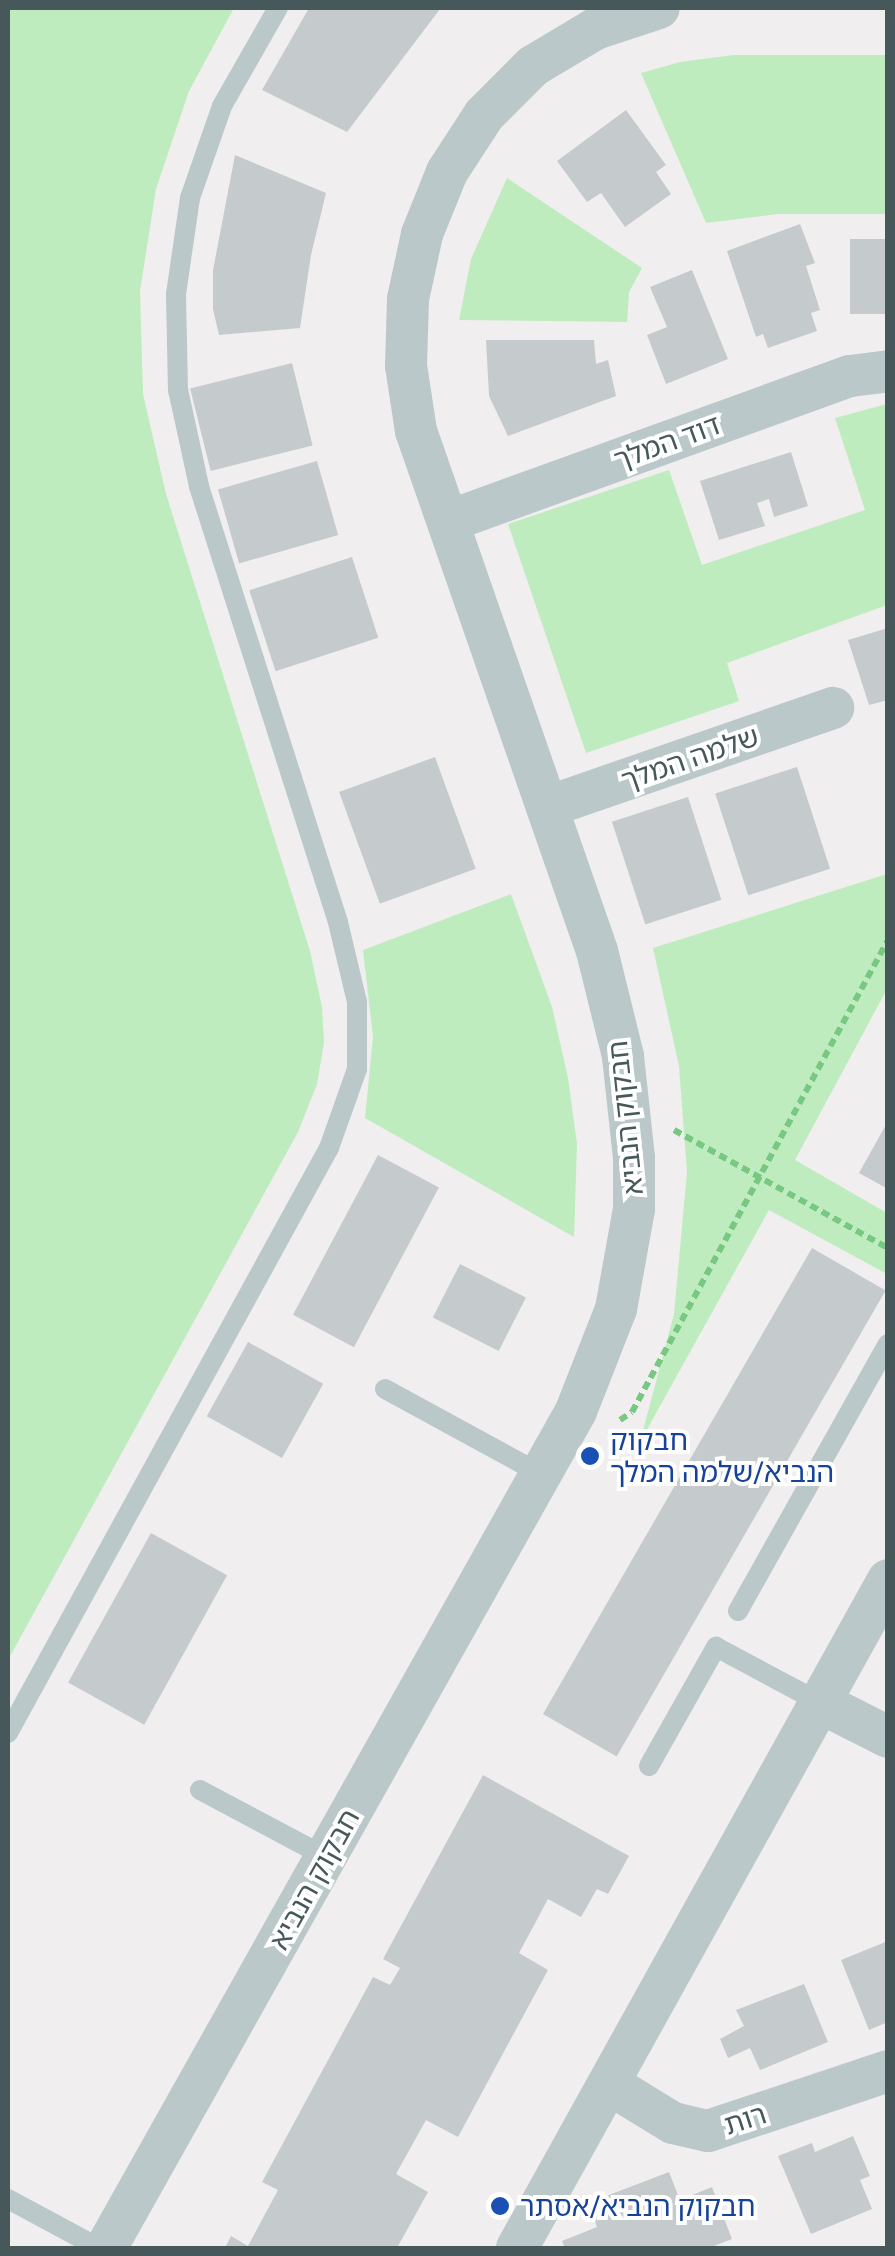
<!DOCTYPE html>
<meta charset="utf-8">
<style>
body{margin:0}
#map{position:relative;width:895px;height:2256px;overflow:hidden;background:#f0eeef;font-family:Figtree,"Noto Sans Hebrew",sans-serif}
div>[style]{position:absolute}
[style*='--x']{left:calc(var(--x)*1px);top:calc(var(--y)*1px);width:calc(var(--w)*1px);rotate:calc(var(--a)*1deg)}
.green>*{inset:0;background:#beecbe}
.building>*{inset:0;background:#c5cbcd;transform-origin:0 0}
.path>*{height:6px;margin-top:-3px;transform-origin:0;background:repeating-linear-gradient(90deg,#78c882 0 8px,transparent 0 13px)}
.service>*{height:20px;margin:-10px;padding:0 10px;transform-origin:10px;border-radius:10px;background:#bac8ca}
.minor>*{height:42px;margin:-21px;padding:0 21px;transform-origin:21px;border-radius:21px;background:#bac8ca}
.dots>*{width:28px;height:28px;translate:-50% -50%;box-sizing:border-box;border:5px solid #fff;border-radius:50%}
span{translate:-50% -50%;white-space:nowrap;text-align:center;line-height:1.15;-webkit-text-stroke:8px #fff;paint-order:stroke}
.street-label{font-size:28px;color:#47585a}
.transit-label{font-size:28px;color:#164399}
.left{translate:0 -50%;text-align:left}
.frame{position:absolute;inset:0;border:10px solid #47585a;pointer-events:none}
</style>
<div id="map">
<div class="green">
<div style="clip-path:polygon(8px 8px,234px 8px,189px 91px,156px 189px,140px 291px,143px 394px,166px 494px,310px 951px,322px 1007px,324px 1043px,317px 1084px,298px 1132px,8px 1660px)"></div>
<div style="clip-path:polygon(734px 55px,887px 55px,887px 214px,777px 214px,706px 223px,641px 73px,680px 62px)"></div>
<div style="clip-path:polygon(507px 178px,642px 268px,629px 292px,627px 322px,459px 320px,471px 259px)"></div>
<div style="clip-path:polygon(887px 404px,887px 605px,727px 663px,739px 701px,586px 753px,508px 524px,669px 470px,702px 565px,865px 510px,835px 418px)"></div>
<div style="clip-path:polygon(887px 874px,887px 989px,795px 1160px,887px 1213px,887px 1274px,769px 1210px,640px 1442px,674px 1314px,687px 1172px,679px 1066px,653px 948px)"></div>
<div style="clip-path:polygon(511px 894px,552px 1007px,568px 1078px,577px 1144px,574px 1237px,365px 1118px,373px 1037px,363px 950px)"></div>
</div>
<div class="building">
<div style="clip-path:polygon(309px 8px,439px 8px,440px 9px,347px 132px,262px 90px)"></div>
<div style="clip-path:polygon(626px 110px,666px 165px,656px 172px,671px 194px,625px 227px,601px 193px,587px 202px,557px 161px)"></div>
<div style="clip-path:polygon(235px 155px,326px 193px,311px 255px,300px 328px,219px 335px,213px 309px,213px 270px)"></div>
<div style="clip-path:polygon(800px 224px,815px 263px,806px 266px,820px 310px,811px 313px,817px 331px,768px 348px,763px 334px,756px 337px,727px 251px)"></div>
<div style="left:850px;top:239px;width:38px;height:75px"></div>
<div style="clip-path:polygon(692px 270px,728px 359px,666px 384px,647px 335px,667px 327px,650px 287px)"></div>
<div style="clip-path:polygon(486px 340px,594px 340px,596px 364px,608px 360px,616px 396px,508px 436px,489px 396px)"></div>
<div style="left:292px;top:363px;width:85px;height:105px;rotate:76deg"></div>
<div style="clip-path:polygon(791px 452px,808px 506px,774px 517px,769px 499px,757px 503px,765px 526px,719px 540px,700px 481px)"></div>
<div style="left:317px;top:461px;width:77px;height:103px;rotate:74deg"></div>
<div style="left:352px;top:557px;width:85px;height:108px;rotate:72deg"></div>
<div style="clip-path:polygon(888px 628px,888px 700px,869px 705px,848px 640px)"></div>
<div style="left:435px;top:757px;width:119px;height:102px;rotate:70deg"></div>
<div style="left:797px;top:767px;width:107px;height:86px;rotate:72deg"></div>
<div style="left:688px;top:797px;width:108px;height:80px;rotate:72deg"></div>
<div style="clip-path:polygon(888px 1121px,888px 1189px,859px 1173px)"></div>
<div style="left:378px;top:1155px;width:69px;height:181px;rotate:28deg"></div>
<div style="left:812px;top:1248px;width:85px;height:538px;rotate:30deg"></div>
<div style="left:460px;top:1264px;width:74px;height:60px;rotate:27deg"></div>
<div style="left:248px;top:1342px;width:86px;height:85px;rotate:29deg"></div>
<div style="left:151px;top:1533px;width:87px;height:171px;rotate:29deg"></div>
<div style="clip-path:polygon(483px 1775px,629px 1856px,608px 1894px,597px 1889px,581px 1917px,548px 1899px,519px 1953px,548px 1970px,458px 2137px,426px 2120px,396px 2174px,428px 2192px,397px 2248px,225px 2248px,231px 2236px,248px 2246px,278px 2190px,262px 2182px,373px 1977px,390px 1985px,400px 1968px,383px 1959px)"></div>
<div style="clip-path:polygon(888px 1941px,888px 2022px,869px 2030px,841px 1960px)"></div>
<div style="clip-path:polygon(804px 1984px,828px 2042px,760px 2070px,750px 2048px,728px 2058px,720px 2039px,744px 2026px,736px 2010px)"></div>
<div style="clip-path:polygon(853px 2136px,870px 2176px,860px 2180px,872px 2209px,811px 2234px,778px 2156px,812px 2143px,815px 2152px)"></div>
<div style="clip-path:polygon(669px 2172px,680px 2200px,712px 2187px,732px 2239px,709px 2248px,565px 2248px,562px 2241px,597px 2227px,588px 2203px)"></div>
</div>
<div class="path">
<div style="--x:674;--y:1130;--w:244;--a:28.9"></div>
<div style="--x:620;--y:1420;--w:14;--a:-34"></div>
<div style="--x:632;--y:1412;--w:537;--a:-61.53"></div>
</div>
<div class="service">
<div style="--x:385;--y:1389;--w:178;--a:28.6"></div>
<div style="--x:738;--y:1611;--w:306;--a:-60.7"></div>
<div style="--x:8;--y:1733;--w:667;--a:-61.25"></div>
<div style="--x:329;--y:1148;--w:84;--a:-70.5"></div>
<div style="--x:357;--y:1069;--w:67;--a:-90"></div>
<div style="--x:357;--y:1002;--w:82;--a:-103.4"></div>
<div style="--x:338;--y:922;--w:458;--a:-107.7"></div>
<div style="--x:199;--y:486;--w:98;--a:-102.3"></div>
<div style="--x:178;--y:390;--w:96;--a:-91.2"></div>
<div style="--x:176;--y:294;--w:97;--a:-81.7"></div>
<div style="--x:190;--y:198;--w:97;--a:-70.8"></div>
<div style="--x:222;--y:106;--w:113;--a:-60.3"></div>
<div style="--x:649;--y:1766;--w:137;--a:-60.6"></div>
<div style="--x:716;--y:1647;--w:117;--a:28.1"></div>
<div style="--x:200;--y:1790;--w:143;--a:28"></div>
<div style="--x:8;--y:2199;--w:103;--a:28.3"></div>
</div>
<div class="minor">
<div style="--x:449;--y:521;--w:426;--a:-19.9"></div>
<div style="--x:850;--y:376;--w:38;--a:-7"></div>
<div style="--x:547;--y:807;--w:303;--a:-19.1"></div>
<div style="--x:819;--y:1702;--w:77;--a:26.9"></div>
<div style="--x:609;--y:2084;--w:75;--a:31.4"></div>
<div style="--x:673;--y:2123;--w:36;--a:13"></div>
<div style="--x:708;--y:2131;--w:190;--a:-18.4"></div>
<div style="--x:106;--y:2248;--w:960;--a:-60.68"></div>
<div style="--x:576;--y:1411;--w:110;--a:-68.6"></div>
<div style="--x:616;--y:1309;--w:102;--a:-79.8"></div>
<div style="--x:634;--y:1209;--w:51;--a:-90"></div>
<div style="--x:634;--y:1158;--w:103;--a:-96.2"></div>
<div style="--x:623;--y:1056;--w:108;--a:-103.9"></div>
<div style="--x:597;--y:951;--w:551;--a:-109.19"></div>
<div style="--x:416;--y:431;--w:66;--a:-98.7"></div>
<div style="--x:406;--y:366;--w:67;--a:-88.3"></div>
<div style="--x:408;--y:299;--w:66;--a:-77.8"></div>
<div style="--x:422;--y:234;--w:67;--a:-68"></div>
<div style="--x:447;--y:172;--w:68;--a:-57"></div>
<div style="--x:484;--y:115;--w:69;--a:-45"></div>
<div style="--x:533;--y:66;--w:72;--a:-30.8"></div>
<div style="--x:595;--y:29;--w:67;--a:-18.2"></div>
<div style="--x:517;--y:2248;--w:764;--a:-60.95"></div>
</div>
<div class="dots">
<div style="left:590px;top:1456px;background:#1a4fb4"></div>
<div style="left:500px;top:2206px;background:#1a4fb4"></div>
</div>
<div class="street-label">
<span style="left:667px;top:442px;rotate:-20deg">דוד המלך</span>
<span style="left:690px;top:758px;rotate:-19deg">שלמה המלך</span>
<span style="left:625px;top:1118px;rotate:-96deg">חבקוק הנביא</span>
<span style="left:314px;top:1879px;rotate:-61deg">חבקוק הנביא</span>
<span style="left:745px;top:2119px;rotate:-18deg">רות</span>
</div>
<div class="transit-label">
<span class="left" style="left:610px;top:1456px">חבקוק<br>הנביא/שלמה המלך</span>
<span class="left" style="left:520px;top:2206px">חבקוק הנביא/אסתר</span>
</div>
<div class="frame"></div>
</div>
